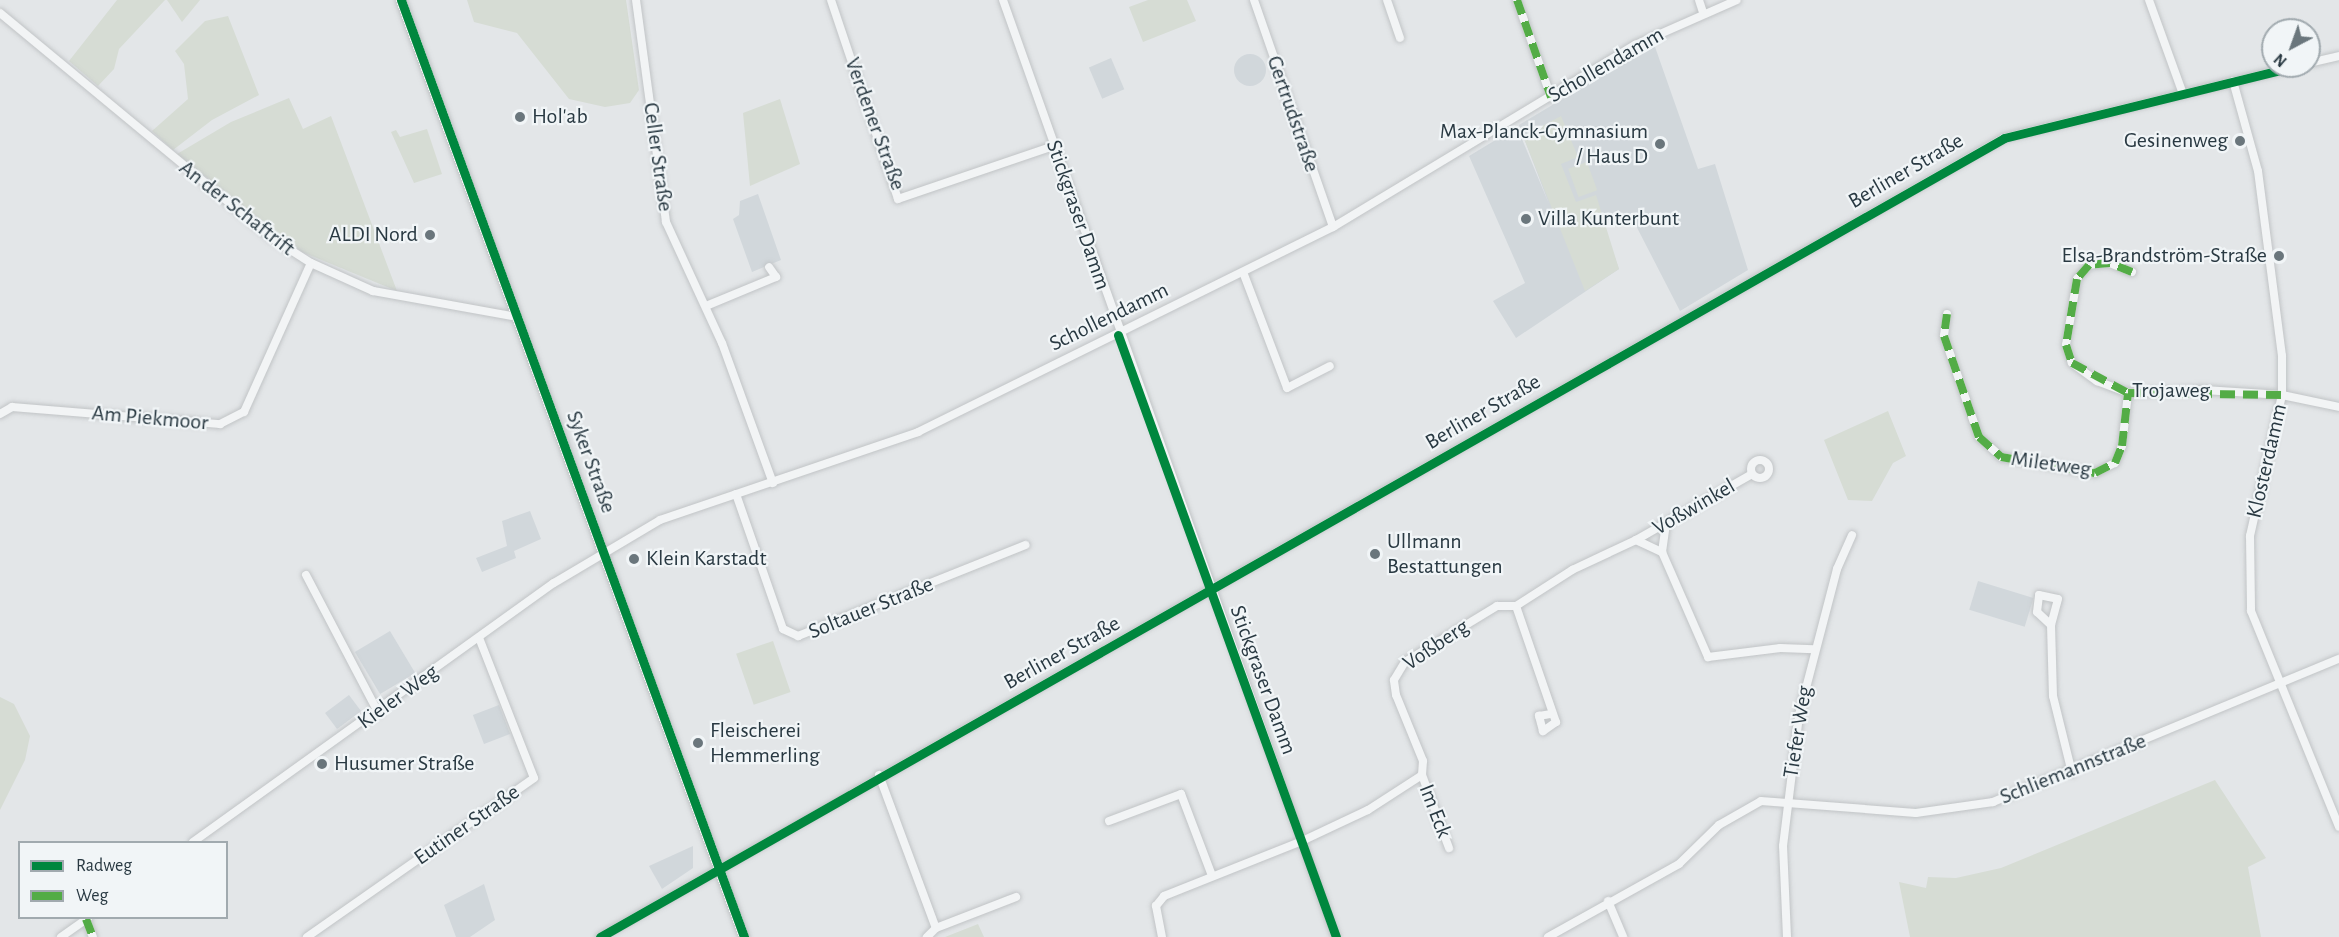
<!DOCTYPE html>
<meta charset="utf-8">
<style>
body{margin:0}
#map{position:relative;width:2339px;height:937px;overflow:hidden;background:#e3e6e8;font-family:"Alegreya Sans",sans-serif}
div>[style]{position:absolute}
[style*='--x']{left:calc(var(--x)*1px);top:calc(var(--y)*1px);width:calc(var(--w)*1px);rotate:calc(var(--a)*1deg)}
.built>*{inset:0;background:#d1d7db;transform-origin:0 0}
.round{border-radius:50%}
.green>*{inset:0;background:#d6dcd4;transform-origin:0 0}
.roads{filter:drop-shadow(0 0 2px #c1c4c6) drop-shadow(0 0 2px #c1c4c6)}
.minor>*{height:8px;margin:-4px;padding:0 4px;transform-origin:4px;border-radius:4px;background:#f2f4f5}
.minor>.ring{margin:-4px;padding:0;box-sizing:content-box;background:none;border:8px solid #f2f4f5;border-radius:50%}
.secondary>*{height:10px;margin:-5px;padding:0 5px;transform-origin:5px;border-radius:5px;background:#f6f7f7}
.quiet>*{height:8px;margin-top:-4px;transform-origin:0;background:repeating-linear-gradient(90deg,#53ac46 0 15px,transparent 0 23px)}
.cycleway>*{height:9px;margin:-4.5px;padding:0 4.5px;transform-origin:4.5px;border-radius:4.5px;background:#00873e}
.dots>*{width:16px;height:16px;translate:-50% -50%;box-sizing:border-box;border:3px solid #f1f5f7;border-radius:50%}
span{translate:-50% -50%;white-space:nowrap;text-align:center;line-height:1.15;-webkit-text-stroke:4.5px #f1f5f7;paint-order:stroke}
.street-label{font-size:22px;color:#293942}
.poi-label{font-size:22px;color:#293942}
.left{translate:0 -50%;text-align:left}
.right{translate:-100% -50%;text-align:right}
.legend{position:absolute;left:18px;top:841px;width:210px;height:78px;box-sizing:border-box;background:#f1f5f7;border:2px solid #a1aaaf;margin:0;padding:8px 10px;list-style:none;font-size:18px;color:#293942}
.legend li{display:flex;align-items:center;gap:12px;height:30px}
.legend b{width:30px;border:2px solid #a1aaaf}
.north{position:absolute;left:2261px;top:18px;width:60px;height:60px;box-sizing:border-box;background:#f1f5f7;border:2px solid #a1aaaf;border-radius:50%;rotate:221deg;font-size:16px;font-weight:700;line-height:24px;text-align:center;color:#293942}
.north::after{content:'';display:block;margin:auto;width:21px;height:27px;background:#6a767c;clip-path:polygon(50% 0,100% 100%,50% 72%,0 100%)}
</style>
<div id="map">
<div class="built">
<div style="clip-path:polygon(1654px 44px,1698px 169px,1715px 164px,1748px 270px,1680px 311px,1631px 216px,1604px 227px,1619px 269px,1516px 338px,1493px 301px,1525px 283px,1469px 156px,1517px 127px,1549px 204px,1519px 125px)"></div>
<div class="round" style="left:1234px;top:54px;width:32px;height:32px"></div>
<div style="left:1111px;top:58px;width:34px;height:24px;rotate:67deg"></div>
<div style="clip-path:polygon(758px 194px,781px 260px,752px 272px,733px 219px,739px 215px,740px 201px)"></div>
<div style="clip-path:polygon(530px 511px,541px 539px,514px 551px,516px 558px,482px 572px,476px 558px,507px 546px,502px 521px)"></div>
<div style="left:1978px;top:581px;width:58px;height:30px;rotate:17deg"></div>
<div style="left:390px;top:631px;width:49px;height:41px;rotate:59deg"></div>
<div style="left:349px;top:695px;width:20px;height:30px;rotate:53deg"></div>
<div style="left:499px;top:705px;width:31px;height:28px;rotate:69deg"></div>
<div style="clip-path:polygon(693px 846px,693px 868px,662px 889px,649px 866px)"></div>
<div style="clip-path:polygon(484px 884px,495px 920px,470px 937px,456px 937px,444px 905px)"></div>
</div>
<div class="green">
<div style="clip-path:polygon(117px 0,165px 0,119px 49px,114px 69px,98px 86px,69px 61px)"></div>
<div style="clip-path:polygon(167px 0,200px 0,182px 22px)"></div>
<div style="clip-path:polygon(467px 0,626px 0,639px 90px,630px 103px,605px 107px,569px 99px,517px 33px,474px 22px)"></div>
<div style="clip-path:polygon(1148px 0,1187px 0,1196px 21px,1143px 42px,1129px 7px)"></div>
<div style="clip-path:polygon(228px 16px,259px 95px,212px 120px,173px 150px,152px 131px,188px 99px,184px 64px,175px 51px,205px 21px)"></div>
<div style="clip-path:polygon(289px 98px,303px 129px,331px 116px,397px 291px,302px 252px,177px 154px,231px 122px)"></div>
<div style="clip-path:polygon(780px 99px,800px 164px,750px 186px,743px 113px)"></div>
<div style="clip-path:polygon(1561px 116px,1578px 157px,1561px 164px,1576px 202px,1596px 195px,1619px 269px,1585px 291px,1523px 136px)"></div>
<div style="clip-path:polygon(427px 129px,442px 174px,414px 183px,391px 132px,396px 130px,400px 137px)"></div>
<div style="left:1587px;top:162px;width:30px;height:20px;rotate:70deg"></div>
<div style="clip-path:polygon(1888px 411px,1906px 456px,1893px 463px,1872px 501px,1848px 500px,1824px 440px)"></div>
<div style="left:773px;top:641px;width:54px;height:39px;rotate:71deg"></div>
<div style="clip-path:polygon(0 697px,14px 704px,30px 736px,25px 760px,0 810px)"></div>
<div style="clip-path:polygon(2215px 780px,2266px 858px,2248px 867px,2261px 937px,1910px 937px,1899px 882px,1926px 888px,1928px 877px,1956px 878px,2001px 868px)"></div>
<div style="clip-path:polygon(978px 924px,984px 937px,945px 937px)"></div>
</div>
<div class="roads">
<div class="minor">
<div style="--x:636;--y:0;--w:224;--a:82.3"></div>
<div style="--x:666;--y:222;--w:133;--a:65.2"></div>
<div style="--x:722;--y:343;--w:149;--a:70"></div>
<div style="--x:831;--y:0;--w:210;--a:71.4"></div>
<div style="--x:898;--y:199;--w:165;--a:-18.8"></div>
<div style="--x:1003;--y:0;--w:994;--a:70.44"></div>
<div style="--x:1254;--y:0;--w:240;--a:70.8"></div>
<div style="--x:1387;--y:0;--w:40;--a:71.1"></div>
<div style="--x:1517;--y:0;--w:103;--a:70.7"></div>
<div style="--x:1699;--y:0;--w:13;--a:72"></div>
<div style="--x:2149;--y:0;--w:100;--a:70.1"></div>
<div style="--x:0;--y:13;--w:353;--a:39.6"></div>
<div style="--x:272;--y:238;--w:46;--a:32.7"></div>
<div style="--x:311;--y:263;--w:68;--a:24.3"></div>
<div style="--x:373;--y:291;--w:146;--a:10.2"></div>
<div style="--x:2309;--y:63;--w:31;--a:-13"></div>
<div style="--x:2233;--y:81;--w:93;--a:74.5"></div>
<div style="--x:2258;--y:171;--w:187;--a:82.6"></div>
<div style="--x:2282;--y:356;--w:39;--a:90"></div>
<div style="--x:2282;--y:395;--w:145;--a:102.8"></div>
<div style="--x:2250;--y:536;--w:75;--a:89.2"></div>
<div style="--x:2251;--y:611;--w:233;--a:67.8"></div>
<div style="--x:1243;--y:272;--w:124;--a:69.2"></div>
<div style="--x:1287;--y:388;--w:48;--a:-27.1"></div>
<div style="--x:2132;--y:272;--w:24;--a:-158"></div>
<div style="--x:2110;--y:263;--w:21;--a:175"></div>
<div style="--x:2089;--y:265;--w:18;--a:131"></div>
<div style="--x:2077;--y:279;--w:67;--a:99.5"></div>
<div style="--x:2066;--y:345;--w:19;--a:72"></div>
<div style="--x:2072;--y:363;--w:31;--a:36"></div>
<div style="--x:2097;--y:381;--w:33;--a:21"></div>
<div style="--x:2128;--y:393;--w:76;--a:-2.3"></div>
<div style="--x:2204;--y:390;--w:78;--a:3.7"></div>
<div style="--x:2282;--y:395;--w:58;--a:11.9"></div>
<div style="--x:706;--y:306;--w:76;--a:-22.5"></div>
<div style="--x:776;--y:277;--w:12;--a:-125"></div>
<div style="--x:1947;--y:314;--w:22;--a:98"></div>
<div style="--x:1944;--y:336;--w:107;--a:70.9"></div>
<div style="--x:1979;--y:437;--w:30;--a:42"></div>
<div style="--x:2001;--y:457;--w:95;--a:9.7"></div>
<div style="--x:2095;--y:473;--w:22;--a:-27"></div>
<div style="--x:2115;--y:463;--w:18;--a:-68"></div>
<div style="--x:2122;--y:446;--w:53;--a:-83.5"></div>
<div style="--x:0;--y:414;--w:14;--a:-30"></div>
<div style="--x:12;--y:407;--w:209;--a:4.7"></div>
<div style="--x:220;--y:424;--w:27;--a:-27"></div>
<div style="--x:244;--y:412;--w:163;--a:-65.8"></div>
<div class="ring" style="left:1751px;top:460px;width:10px;height:10px"></div>
<div style="--x:736;--y:494;--w:143;--a:70.8"></div>
<div style="--x:783;--y:629;--w:17;--a:25"></div>
<div style="--x:798;--y:636;--w:245;--a:-21.8"></div>
<div style="--x:1636;--y:540;--w:133;--a:-29.6"></div>
<div style="--x:1662;--y:552;--w:29;--a:-82"></div>
<div style="--x:306;--y:575;--w:155;--a:62.3"></div>
<div style="--x:1516;--y:606;--w:123;--a:71"></div>
<div style="--x:1556;--y:722;--w:16;--a:145"></div>
<div style="--x:1543;--y:731;--w:16;--a:-105"></div>
<div style="--x:1539;--y:716;--w:11;--a:-10"></div>
<div style="--x:2051;--y:625;--w:19;--a:-137"></div>
<div style="--x:2037;--y:612;--w:17;--a:-83"></div>
<div style="--x:2039;--y:595;--w:19;--a:12"></div>
<div style="--x:2058;--y:599;--w:27;--a:105"></div>
<div style="--x:2051;--y:625;--w:71;--a:88.4"></div>
<div style="--x:2053;--y:696;--w:79;--a:76.1"></div>
<div style="--x:879;--y:775;--w:163;--a:69.6"></div>
<div style="--x:936;--y:928;--w:13;--a:135"></div>
<div style="--x:1422;--y:775;--w:78;--a:69.7"></div>
<div style="--x:1109;--y:821;--w:77;--a:-20.6"></div>
<div style="--x:1181;--y:794;--w:85;--a:69.2"></div>
<div style="--x:193;--y:842;--w:444;--a:-35.7"></div>
<div style="--x:554;--y:583;--w:123;--a:-30.7"></div>
<div style="--x:660;--y:520;--w:273;--a:-18.8"></div>
<div style="--x:918;--y:432;--w:463;--a:-26.3"></div>
<div style="--x:1333;--y:227;--w:353;--a:-31.1"></div>
<div style="--x:1635;--y:45;--w:111;--a:-23.8"></div>
<div style="--x:1608;--y:901;--w:39;--a:67"></div>
<div style="--x:86;--y:919;--w:19;--a:69"></div>
<div style="--x:936;--y:928;--w:86;--a:-21.2"></div>
<div style="--x:61;--y:937;--w:33;--a:-35"></div>
<div style="--x:307;--y:937;--w:277;--a:-35"></div>
<div style="--x:534;--y:778;--w:150;--a:-111.4"></div>
<div style="--x:600;--y:937;--w:1615;--a:-29.64"></div>
<div style="--x:2004;--y:138;--w:302;--a:-13.8"></div>
<div style="--x:1162;--y:937;--w:32;--a:-101"></div>
<div style="--x:1156;--y:906;--w:13;--a:-51"></div>
<div style="--x:1164;--y:896;--w:149;--a:-21.7"></div>
<div style="--x:1302;--y:841;--w:73;--a:-25.2"></div>
<div style="--x:1368;--y:810;--w:64;--a:-32.9"></div>
<div style="--x:1422;--y:775;--w:14;--a:-86"></div>
<div style="--x:1423;--y:761;--w:71;--a:-112.2"></div>
<div style="--x:1396;--y:695;--w:15;--a:-98"></div>
<div style="--x:1394;--y:680;--w:21;--a:-59"></div>
<div style="--x:1405;--y:662;--w:108;--a:-31.3"></div>
<div style="--x:1497;--y:606;--w:19;--a:0"></div>
<div style="--x:1516;--y:606;--w:67;--a:-32.7"></div>
<div style="--x:1572;--y:570;--w:71;--a:-25.1"></div>
<div style="--x:1636;--y:540;--w:29;--a:25"></div>
<div style="--x:1662;--y:552;--w:115;--a:66.3"></div>
<div style="--x:1708;--y:657;--w:73;--a:-7.1"></div>
<div style="--x:1780;--y:648;--w:34;--a:2"></div>
<div style="--x:1548;--y:937;--w:150;--a:-29.1"></div>
<div style="--x:1679;--y:864;--w:56;--a:-44.3"></div>
<div style="--x:1719;--y:825;--w:48;--a:-29.7"></div>
<div style="--x:1761;--y:801;--w:155;--a:4.4"></div>
<div style="--x:1916;--y:813;--w:78;--a:-8.1"></div>
<div style="--x:1993;--y:802;--w:374;--a:-22.5"></div>
<div style="--x:1787;--y:937;--w:91;--a:-92.5"></div>
<div style="--x:1783;--y:846;--w:132;--a:-83"></div>
<div style="--x:1799;--y:715;--w:151;--a:-75.4"></div>
<div style="--x:1837;--y:569;--w:37;--a:-66"></div>
</div>
<div class="secondary">
<div style="--x:401;--y:0;--w:998;--a:69.89"></div>
</div>
</div>
<div class="quiet">
<div style="--x:1517;--y:0;--w:103;--a:70.7"></div>
<div style="--x:2132;--y:272;--w:24;--a:-158"></div>
<div style="--x:2110;--y:263;--w:21;--a:175"></div>
<div style="--x:2089;--y:265;--w:18;--a:131"></div>
<div style="--x:2077;--y:279;--w:67;--a:99.5"></div>
<div style="--x:2066;--y:345;--w:19;--a:72"></div>
<div style="--x:2072;--y:363;--w:64;--a:28.2"></div>
<div style="--x:2128;--y:393;--w:154;--a:0.7"></div>
<div style="--x:1947;--y:314;--w:22;--a:98"></div>
<div style="--x:1944;--y:336;--w:107;--a:70.9"></div>
<div style="--x:1979;--y:437;--w:30;--a:42"></div>
<div style="--x:2001;--y:457;--w:95;--a:9.7"></div>
<div style="--x:2095;--y:473;--w:22;--a:-27"></div>
<div style="--x:2115;--y:463;--w:18;--a:-68"></div>
<div style="--x:2122;--y:446;--w:53;--a:-83.5"></div>
<div style="--x:86;--y:919;--w:19;--a:69"></div>
</div>
<div class="cycleway">
<div style="--x:401;--y:0;--w:998;--a:69.89"></div>
<div style="--x:1118;--y:335;--w:640;--a:70.09"></div>
<div style="--x:600;--y:937;--w:1615;--a:-29.64"></div>
<div style="--x:2004;--y:138;--w:302;--a:-13.8"></div>
</div>
<div class="dots">
<div style="left:520px;top:117px;background:#6a767c"></div>
<div style="left:2240px;top:141px;background:#6a767c"></div>
<div style="left:1660px;top:144px;background:#6a767c"></div>
<div style="left:1526px;top:219px;background:#6a767c"></div>
<div style="left:430px;top:235px;background:#6a767c"></div>
<div style="left:2279px;top:256px;background:#6a767c"></div>
<div style="left:1375px;top:554px;background:#6a767c"></div>
<div style="left:634px;top:559px;background:#6a767c"></div>
<div style="left:698px;top:743px;background:#6a767c"></div>
<div style="left:322px;top:764px;background:#6a767c"></div>
</div>
<div class="street-label">
<span style="left:1606px;top:65px;rotate:-30deg">Schollendamm</span>
<span style="left:1293px;top:114px;rotate:71deg">Gertrudstraße</span>
<span style="left:875px;top:124px;rotate:70deg">Verdener Straße</span>
<span style="left:658px;top:157px;rotate:82deg">Celler Straße</span>
<span style="left:1906px;top:171px;rotate:-30deg">Berliner Straße</span>
<span style="left:237px;top:208px;rotate:38deg">An der Schaftrift</span>
<span style="left:1078px;top:215px;rotate:71deg">Stickgraser Damm</span>
<span style="left:1109px;top:317px;rotate:-26deg">Schollendamm</span>
<span style="left:2171px;top:391px">Trojaweg</span>
<span style="left:1483px;top:412px;rotate:-30deg">Berliner Straße</span>
<span style="left:150px;top:418px;rotate:5deg">Am Piekmoor</span>
<span style="left:2267px;top:461px;rotate:-77deg">Klosterdamm</span>
<span style="left:591px;top:462px;rotate:70deg">Syker Straße</span>
<span style="left:2051px;top:464px;rotate:8deg">Miletweg</span>
<span style="left:1694px;top:507px;rotate:-30deg">Voßwinkel</span>
<span style="left:871px;top:608px;rotate:-22deg">Soltauer Straße</span>
<span style="left:1436px;top:645px;rotate:-34deg">Voßberg</span>
<span style="left:1062px;top:653px;rotate:-29deg">Berliner Straße</span>
<span style="left:1263px;top:680px;rotate:70deg">Stickgraser Damm</span>
<span style="left:398px;top:697px;rotate:-36deg">Kieler Weg</span>
<span style="left:1798px;top:732px;rotate:-81deg">Tiefer Weg</span>
<span style="left:2073px;top:769px;rotate:-22deg">Schliemannstraße</span>
<span style="left:1435px;top:811px;rotate:69deg">Im Eck</span>
<span style="left:467px;top:825px;rotate:-35deg">Eutiner Straße</span>
</div>
<div class="poi-label">
<span class="left" style="left:532px;top:117px">Hol'ab</span>
<span class="right" style="left:1648px;top:144px">Max-Planck-Gymnasium<br>/ Haus D</span>
<span class="right" style="left:2228px;top:141px">Gesinenweg</span>
<span class="left" style="left:1538px;top:219px">Villa Kunterbunt</span>
<span class="right" style="left:418px;top:235px">ALDI Nord</span>
<span class="right" style="left:2267px;top:256px">Elsa-Brandström-Straße</span>
<span class="left" style="left:1387px;top:554px">Ullmann<br>Bestattungen</span>
<span class="left" style="left:646px;top:559px">Klein Karstadt</span>
<span class="left" style="left:710px;top:743px">Fleischerei<br>Hemmerling</span>
<span class="left" style="left:334px;top:764px">Husumer Straße</span>
</div>
<ul class="legend">
<li><b style="height:8px;background:#00873e"></b>Radweg</li>
<li><b style="height:8px;background:#53ac46"></b>Weg</li>
</ul>
<div class="north">N</div>
</div>
